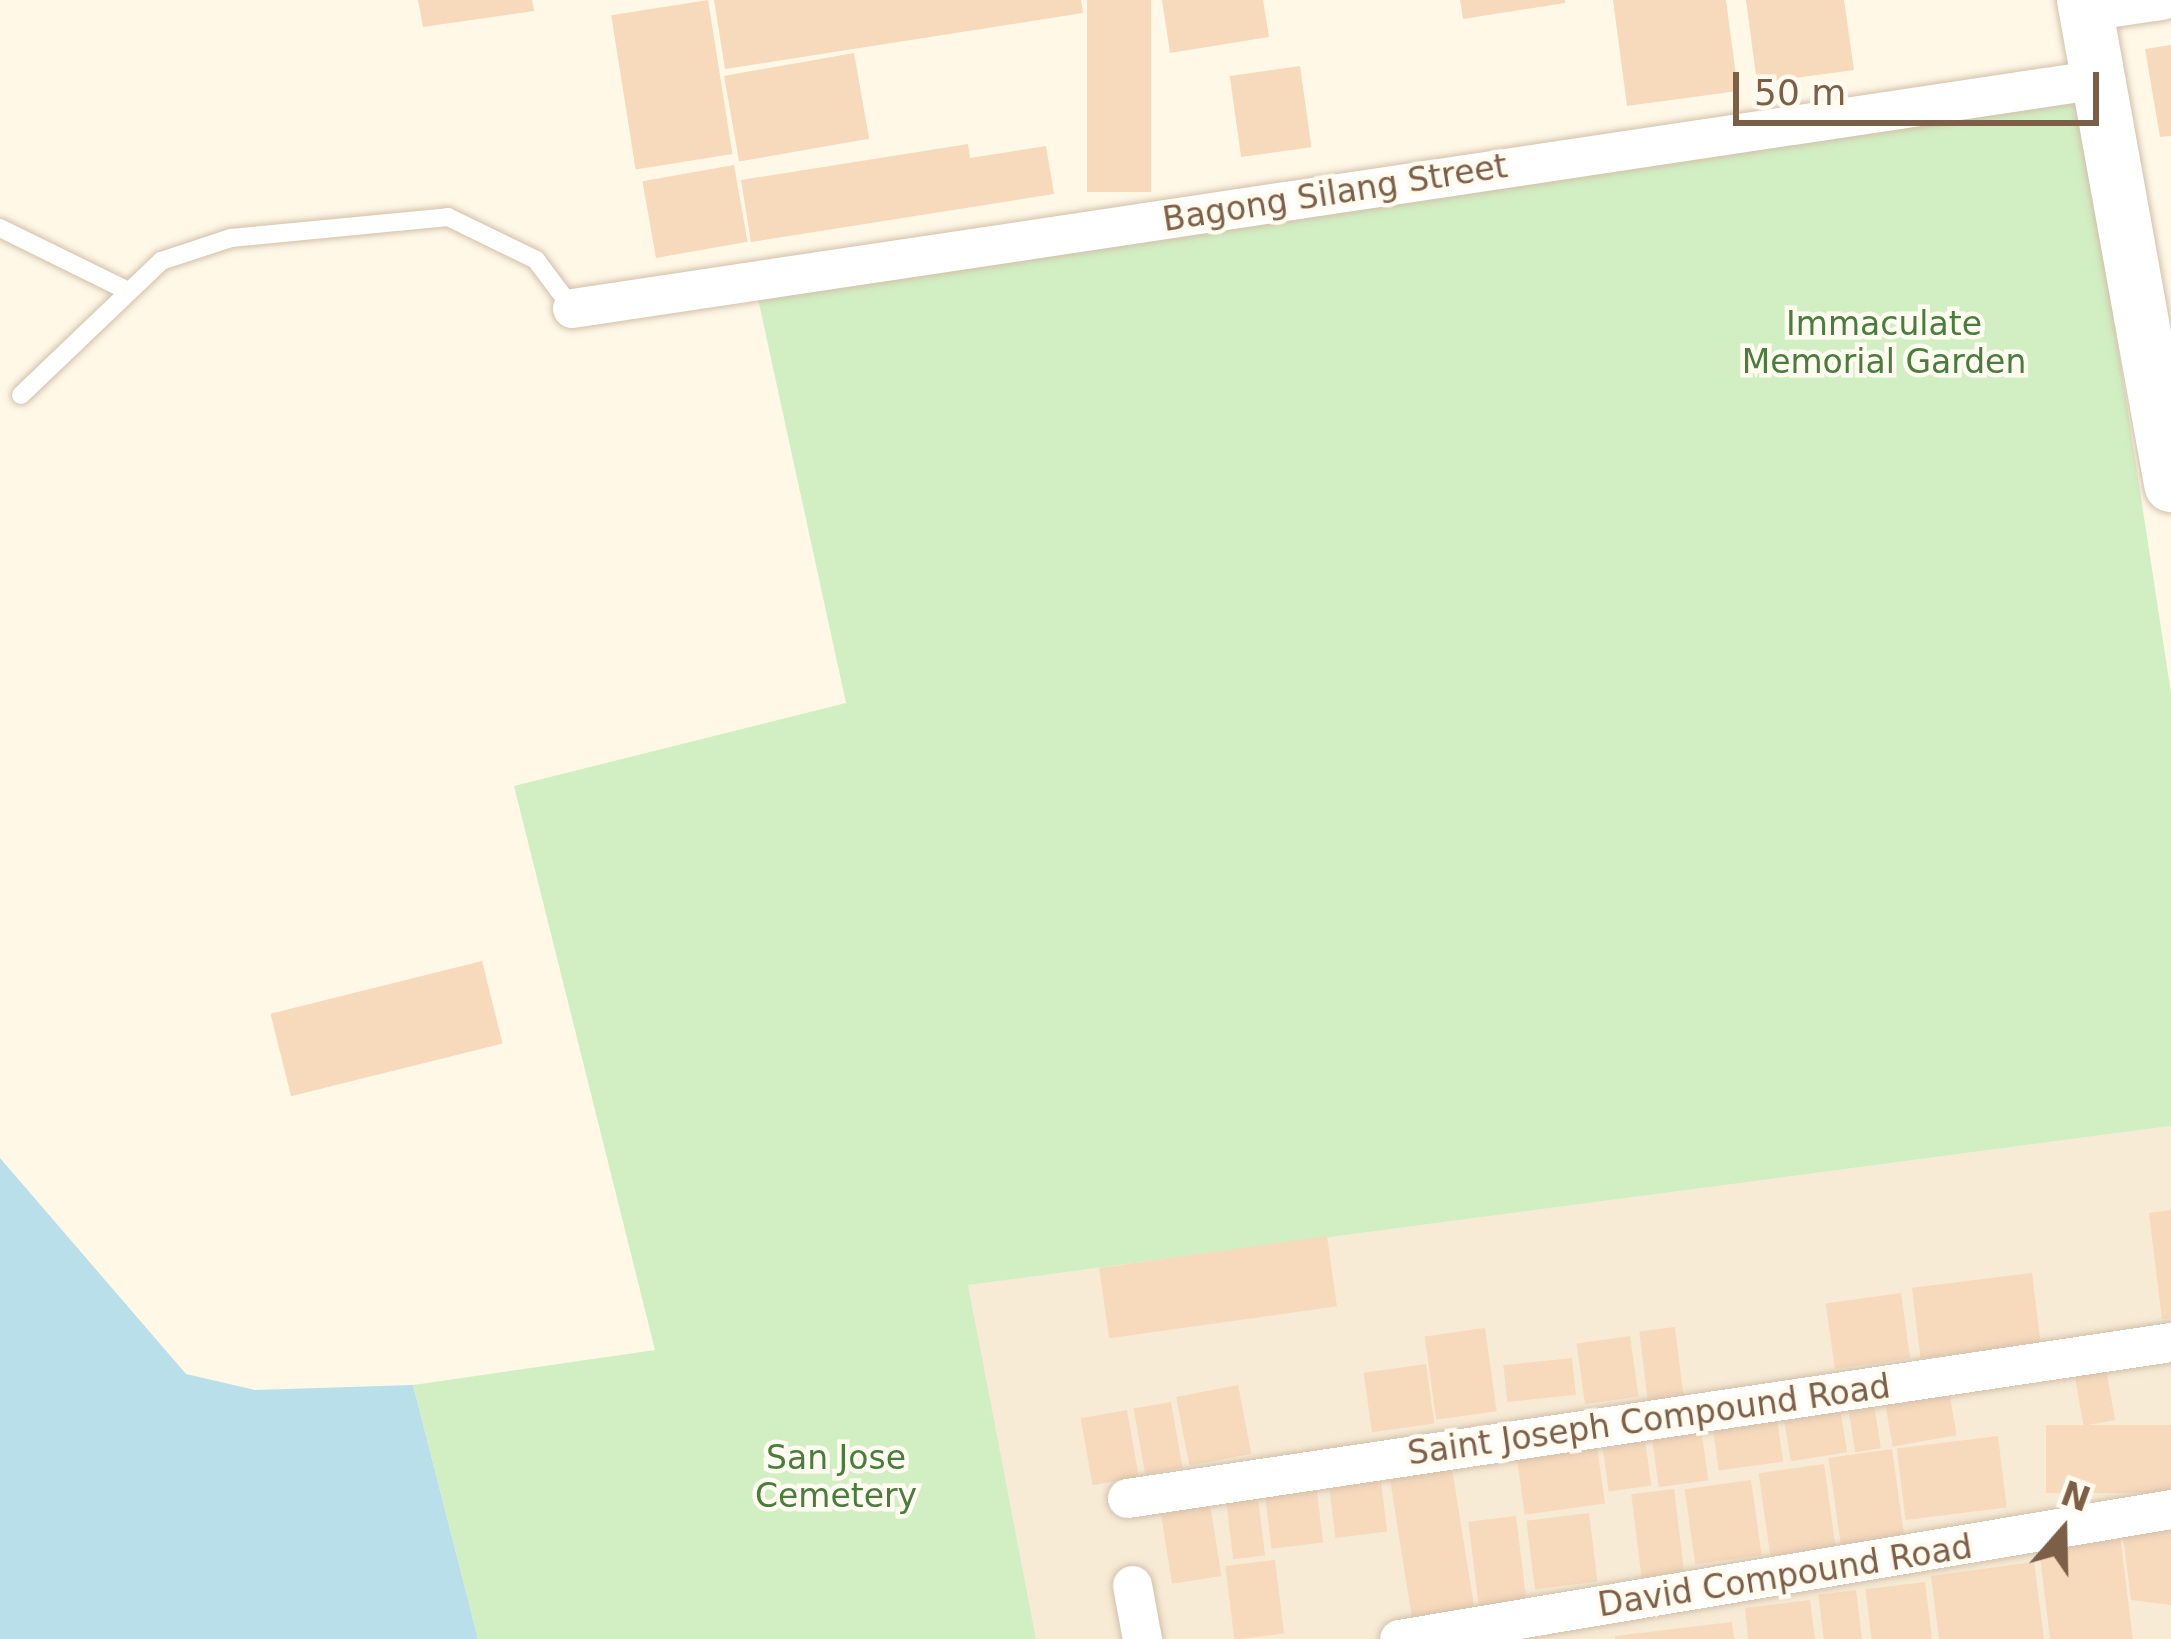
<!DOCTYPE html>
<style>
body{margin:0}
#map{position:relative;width:2171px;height:1639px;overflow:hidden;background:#fff8e7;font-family:"DejaVu Sans",sans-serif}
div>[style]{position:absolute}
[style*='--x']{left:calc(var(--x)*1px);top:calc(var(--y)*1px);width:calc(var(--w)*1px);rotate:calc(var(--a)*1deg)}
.residential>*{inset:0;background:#f7ebd5}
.green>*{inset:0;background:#d1efc3}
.water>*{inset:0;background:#b9dfeb}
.building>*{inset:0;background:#f7d9bc;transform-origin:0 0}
.roads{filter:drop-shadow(0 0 3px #d3c0ab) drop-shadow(0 0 3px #d3c0ab)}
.lane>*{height:18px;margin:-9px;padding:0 9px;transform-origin:9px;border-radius:9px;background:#fff}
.street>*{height:39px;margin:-19.5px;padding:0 19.5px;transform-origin:19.5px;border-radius:19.5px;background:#fff}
.secondary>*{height:54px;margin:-27px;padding:0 27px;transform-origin:27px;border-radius:27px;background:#fff}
span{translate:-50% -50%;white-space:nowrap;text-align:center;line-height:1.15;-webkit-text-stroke:9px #fffbf0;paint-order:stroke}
.street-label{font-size:33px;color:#7d5f48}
.park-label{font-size:33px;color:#487d3c}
.north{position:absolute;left:2003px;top:1471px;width:120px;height:120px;-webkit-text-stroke:9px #fffbf0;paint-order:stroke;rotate:20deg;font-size:33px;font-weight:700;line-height:48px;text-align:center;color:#7d5f48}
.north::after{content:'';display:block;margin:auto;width:42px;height:54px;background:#7d5f48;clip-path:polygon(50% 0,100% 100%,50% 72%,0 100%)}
.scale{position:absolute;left:1733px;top:72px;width:366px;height:54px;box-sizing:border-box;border:6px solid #7d5f48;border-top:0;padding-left:15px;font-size:36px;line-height:42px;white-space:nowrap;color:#7d5f48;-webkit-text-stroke:9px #fffbf0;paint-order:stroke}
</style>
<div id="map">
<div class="residential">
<div style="clip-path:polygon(2171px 1126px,2171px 1639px,1036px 1639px,967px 1285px)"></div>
</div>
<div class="green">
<div style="clip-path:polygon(2079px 93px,2171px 693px,2171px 1126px,968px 1285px,1036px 1639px,478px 1639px,413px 1385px,655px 1350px,514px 786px,846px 703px,755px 285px)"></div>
</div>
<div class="water">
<div style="clip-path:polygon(0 1158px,186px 1374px,255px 1390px,413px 1385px,478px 1639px,0 1639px)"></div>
</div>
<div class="building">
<div style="clip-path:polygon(418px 0,532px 0,534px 11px,423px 27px)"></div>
<div style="left:708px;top:0;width:156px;height:98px;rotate:81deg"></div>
<div style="clip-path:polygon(714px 0,1081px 0,1083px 13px,725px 69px)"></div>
<div style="left:1087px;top:0;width:64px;height:192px"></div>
<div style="clip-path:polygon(1162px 0,1263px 0,1269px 37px,1170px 53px)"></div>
<div style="clip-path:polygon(1460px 0,1565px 0,1565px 3px,1463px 19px)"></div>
<div style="clip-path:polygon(1613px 0,1726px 0,1738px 91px,1627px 106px)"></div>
<div style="clip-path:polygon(1746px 0,1844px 0,1854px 70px,1757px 83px)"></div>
<div style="clip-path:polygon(2171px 45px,2171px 136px,2160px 137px,2145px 49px)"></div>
<div style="left:854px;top:53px;width:87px;height:132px;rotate:80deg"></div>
<div style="left:1300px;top:66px;width:82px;height:71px;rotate:82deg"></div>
<div style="clip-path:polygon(968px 144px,970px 158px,1046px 146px,1054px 194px,751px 242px,741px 180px)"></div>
<div style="left:734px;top:165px;width:78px;height:93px;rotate:80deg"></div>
<div style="left:482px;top:961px;width:85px;height:218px;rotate:76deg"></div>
<div style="clip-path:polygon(2171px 1210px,2171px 1318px,2162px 1319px,2149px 1213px)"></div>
<div style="left:1327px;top:1236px;width:71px;height:230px;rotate:82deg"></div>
<div style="left:2032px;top:1273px;width:71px;height:121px;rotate:83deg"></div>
<div style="left:1901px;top:1293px;width:66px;height:76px;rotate:82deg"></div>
<div style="left:1675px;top:1327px;width:71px;height:36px;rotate:83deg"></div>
<div style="left:1485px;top:1328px;width:84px;height:61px;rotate:82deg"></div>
<div style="left:1630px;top:1336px;width:61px;height:54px;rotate:82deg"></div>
<div style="left:1572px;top:1358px;width:37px;height:69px;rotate:84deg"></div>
<div style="left:2105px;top:1363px;width:58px;height:32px;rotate:80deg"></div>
<div style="left:1426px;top:1364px;width:60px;height:63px;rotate:82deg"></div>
<div style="left:1947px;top:1380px;width:56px;height:65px;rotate:80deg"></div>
<div style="left:1238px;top:1385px;width:70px;height:63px;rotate:79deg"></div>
<div style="left:1872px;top:1392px;width:57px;height:26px;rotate:81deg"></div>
<div style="left:1838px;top:1395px;width:58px;height:57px;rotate:81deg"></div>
<div style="left:1171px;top:1402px;width:67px;height:38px;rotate:80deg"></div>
<div style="left:1127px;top:1410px;width:68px;height:47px;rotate:80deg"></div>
<div style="left:1776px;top:1411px;width:51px;height:65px;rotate:82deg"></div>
<div style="left:1699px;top:1414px;width:67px;height:50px;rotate:82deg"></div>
<div style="left:2171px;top:1425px;width:68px;height:125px;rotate:90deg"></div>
<div style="left:1643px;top:1426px;width:60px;height:43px;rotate:82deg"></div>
<div style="left:1998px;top:1436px;width:72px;height:102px;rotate:83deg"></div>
<div style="left:1597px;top:1447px;width:57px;height:81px;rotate:82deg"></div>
<div style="left:1892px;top:1449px;width:94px;height:64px;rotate:82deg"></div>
<div style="left:1824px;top:1464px;width:84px;height:66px;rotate:82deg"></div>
<div style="left:1452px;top:1468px;width:156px;height:63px;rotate:81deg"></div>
<div style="left:1380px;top:1474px;width:58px;height:52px;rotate:83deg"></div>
<div style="left:1315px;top:1476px;width:67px;height:52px;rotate:83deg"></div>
<div style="left:1751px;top:1480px;width:76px;height:67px;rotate:82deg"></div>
<div style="left:1256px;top:1482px;width:74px;height:32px;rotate:83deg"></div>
<div style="left:1674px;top:1489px;width:85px;height:43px;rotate:83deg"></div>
<div style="left:1208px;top:1491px;width:86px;height:50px;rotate:81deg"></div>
<div style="left:1589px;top:1513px;width:69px;height:63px;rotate:83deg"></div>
<div style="left:1516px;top:1516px;width:89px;height:48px;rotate:83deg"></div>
<div style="clip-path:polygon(2171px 1523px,2171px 1605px,2131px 1600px,2122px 1529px)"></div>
<div style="left:2119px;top:1527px;width:113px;height:82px;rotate:83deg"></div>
<div style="left:1275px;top:1560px;width:74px;height:50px;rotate:83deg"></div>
<div style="clip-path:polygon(2034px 1562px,2044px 1639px,1939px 1639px,1931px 1576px)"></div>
<div style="left:1925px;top:1582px;width:57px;height:60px;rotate:83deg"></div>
<div style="left:1856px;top:1590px;width:49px;height:38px;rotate:83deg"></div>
<div style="clip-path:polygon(1810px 1600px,1815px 1639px,1748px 1639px,1745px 1608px)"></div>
<div style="clip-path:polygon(1732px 1622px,1734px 1639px,1615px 1639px,1615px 1636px)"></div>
</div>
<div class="roads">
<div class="lane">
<div style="--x:0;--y:228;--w:138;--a:26.2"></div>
<div style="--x:21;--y:395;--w:194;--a:-43.7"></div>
<div style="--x:161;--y:261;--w:74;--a:-18.2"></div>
<div style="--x:231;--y:238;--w:218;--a:-5.5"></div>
<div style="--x:448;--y:217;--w:98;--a:26"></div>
<div style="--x:536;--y:260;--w:60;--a:53.1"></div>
</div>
<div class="street">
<div style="--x:2086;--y:11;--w:76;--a:-8.3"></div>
<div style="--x:572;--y:308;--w:1543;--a:-8.53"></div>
<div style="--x:1127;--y:1498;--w:1056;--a:-8.5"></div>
<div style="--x:1132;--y:1585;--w:55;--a:79.5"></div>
<div style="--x:1399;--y:1639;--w:783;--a:-9.56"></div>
</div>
<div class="secondary">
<div style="--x:2084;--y:0;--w:493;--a:79.8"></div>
</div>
</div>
<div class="street-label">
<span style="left:1335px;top:193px;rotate:-9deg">Bagong Silang Street</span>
<span style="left:1649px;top:1420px;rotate:-8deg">Saint Joseph Compound Road</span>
<span style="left:1785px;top:1576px;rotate:-9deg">David Compound Road</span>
</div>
<div class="park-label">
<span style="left:1884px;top:343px">Immaculate<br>Memorial Garden</span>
<span style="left:836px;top:1477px">San Jose<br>Cemetery</span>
</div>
<div class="north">N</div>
<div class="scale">50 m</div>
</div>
